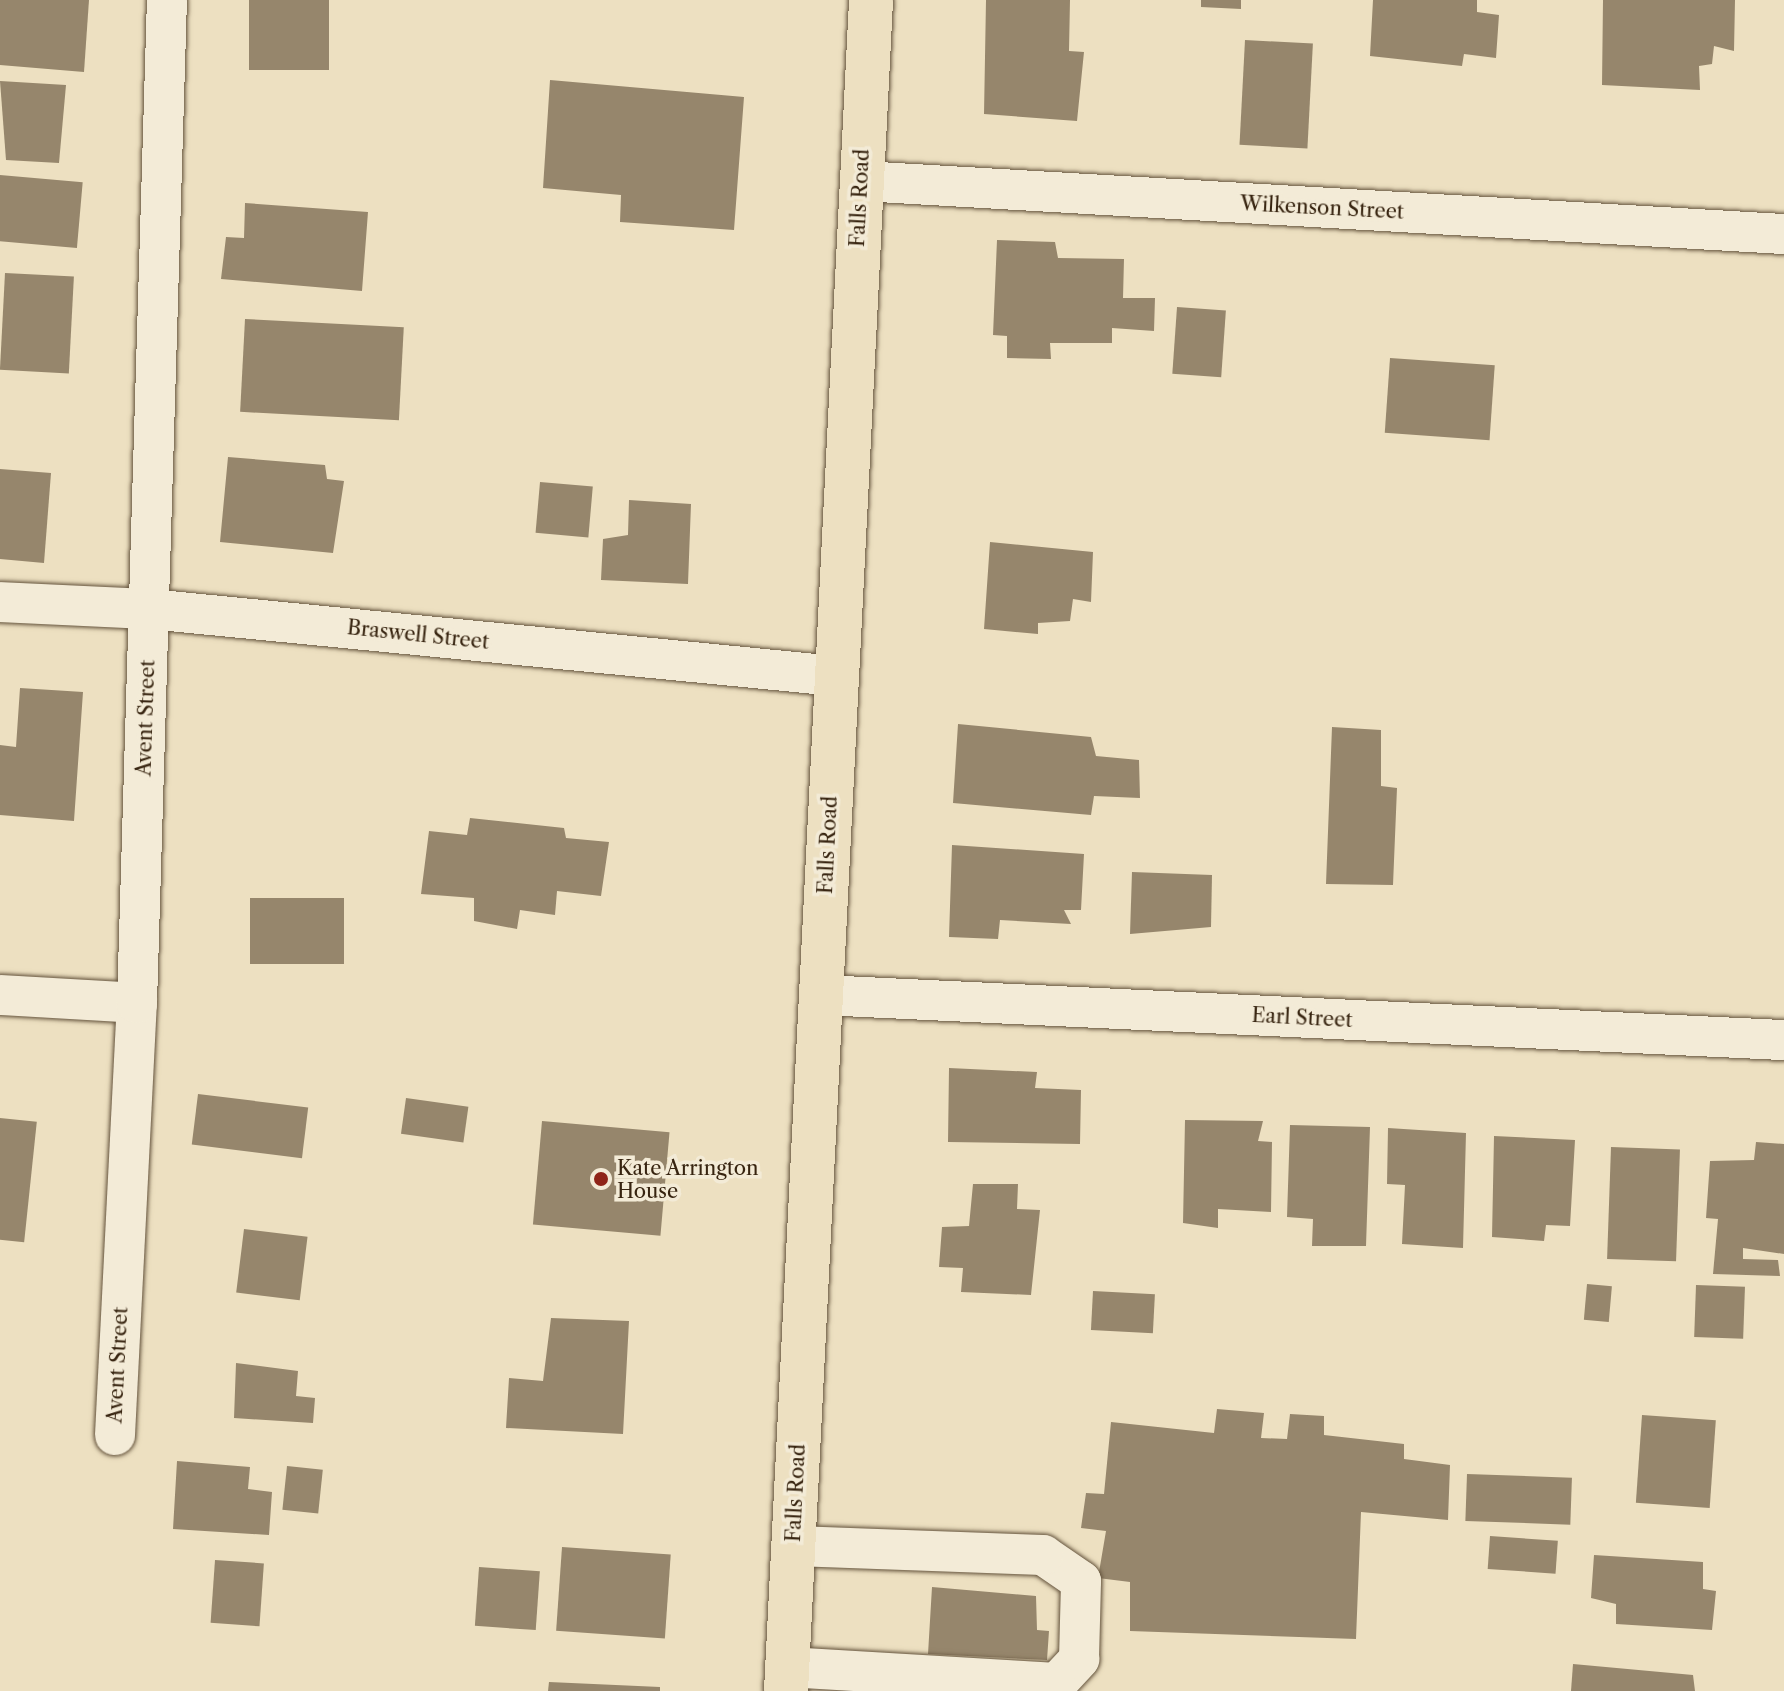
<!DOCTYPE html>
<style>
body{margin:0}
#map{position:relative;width:1784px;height:1691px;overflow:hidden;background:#ede0c1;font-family:"Libre Caslon Text",serif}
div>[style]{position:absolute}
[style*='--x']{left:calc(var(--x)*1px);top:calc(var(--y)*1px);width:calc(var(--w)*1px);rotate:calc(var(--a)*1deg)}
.building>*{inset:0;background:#96866c;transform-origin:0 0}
.roads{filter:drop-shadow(0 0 2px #64533c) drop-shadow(0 0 2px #64533c)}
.minor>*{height:40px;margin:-20px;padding:0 20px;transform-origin:20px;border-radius:20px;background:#f3ebd7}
.major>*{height:44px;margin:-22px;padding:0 22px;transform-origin:22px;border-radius:22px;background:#ede0c1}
.dots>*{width:22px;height:22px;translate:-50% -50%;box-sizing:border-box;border:4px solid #f3ebd7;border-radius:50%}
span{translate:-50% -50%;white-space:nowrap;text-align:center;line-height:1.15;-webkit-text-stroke:7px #f3ebd7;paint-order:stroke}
.street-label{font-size:20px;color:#372410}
.poi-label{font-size:20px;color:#372410}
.left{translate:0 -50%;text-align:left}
</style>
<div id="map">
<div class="building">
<div style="clip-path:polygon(0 0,89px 0,84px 72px,0 65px)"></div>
<div style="left:249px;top:0;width:80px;height:70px"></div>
<div style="clip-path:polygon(986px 0,1070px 0,1069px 51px,1084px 52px,1077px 121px,984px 114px)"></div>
<div style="clip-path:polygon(1201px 0,1241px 0,1241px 9px,1201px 7px)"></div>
<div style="clip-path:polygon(1373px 0,1477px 0,1477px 12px,1499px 15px,1496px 58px,1464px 54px,1462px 66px,1370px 56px)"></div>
<div style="clip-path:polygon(1603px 0,1735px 0,1734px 51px,1714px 46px,1712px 64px,1699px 66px,1700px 90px,1602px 85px)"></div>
<div style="left:1245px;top:40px;width:68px;height:105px;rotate:3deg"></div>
<div style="clip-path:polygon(550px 80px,744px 97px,734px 230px,620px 222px,621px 195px,543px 188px)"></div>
<div style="clip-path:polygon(0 81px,66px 85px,59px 163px,6px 160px)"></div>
<div style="left:0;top:175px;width:83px;height:66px;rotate:5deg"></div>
<div style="clip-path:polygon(245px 203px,368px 212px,362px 291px,221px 279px,226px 237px,244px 238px)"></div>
<div style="clip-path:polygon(997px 240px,1055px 242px,1058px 258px,1124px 259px,1123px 298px,1155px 298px,1154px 331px,1112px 328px,1112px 343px,1050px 343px,1051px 359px,1007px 358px,1007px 336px,993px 335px)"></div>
<div style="left:5px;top:273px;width:69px;height:97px;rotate:3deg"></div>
<div style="left:1177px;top:307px;width:49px;height:67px;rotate:4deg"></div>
<div style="left:245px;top:319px;width:159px;height:93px;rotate:3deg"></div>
<div style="left:1390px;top:358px;width:105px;height:75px;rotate:4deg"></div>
<div style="clip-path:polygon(228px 457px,325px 465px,327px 479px,344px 481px,333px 553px,220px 542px)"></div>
<div style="clip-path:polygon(0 469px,51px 473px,44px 563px,0 559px)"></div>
<div style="left:540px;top:482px;width:53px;height:51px;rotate:5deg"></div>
<div style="clip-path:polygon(629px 500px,691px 504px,688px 584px,601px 580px,603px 539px,628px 535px)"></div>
<div style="clip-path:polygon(990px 542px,1093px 552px,1091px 602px,1073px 599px,1070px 621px,1038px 623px,1038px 634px,984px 629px)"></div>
<div style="clip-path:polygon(20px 688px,83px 692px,74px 821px,0 815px,0 745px,16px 747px)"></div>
<div style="clip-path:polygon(958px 724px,1091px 737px,1096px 756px,1139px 760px,1140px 798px,1094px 796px,1091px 815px,953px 803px)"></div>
<div style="clip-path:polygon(1332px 727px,1381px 730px,1381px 786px,1397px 788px,1393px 885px,1326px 884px)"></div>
<div style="clip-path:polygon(470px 818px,564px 828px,566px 838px,609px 842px,601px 896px,557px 891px,555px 915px,520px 910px,517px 929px,474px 921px,474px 898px,421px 894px,429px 831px,467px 835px)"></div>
<div style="clip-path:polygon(952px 845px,1084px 854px,1081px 910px,1064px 910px,1071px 924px,1000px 920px,998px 939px,949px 937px)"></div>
<div style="clip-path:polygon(1132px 872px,1212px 875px,1211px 927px,1130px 934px)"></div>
<div style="left:250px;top:898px;width:94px;height:66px"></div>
<div style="clip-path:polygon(949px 1068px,1037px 1072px,1035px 1088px,1081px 1090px,1080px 1144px,948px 1142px)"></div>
<div style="left:198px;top:1094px;width:111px;height:51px;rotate:7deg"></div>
<div style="left:406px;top:1098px;width:63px;height:36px;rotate:8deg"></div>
<div style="left:0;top:1118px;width:37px;height:121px;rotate:6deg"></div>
<div style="clip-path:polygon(1185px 1120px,1263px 1121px,1258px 1141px,1272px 1142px,1271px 1212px,1218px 1209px,1218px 1228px,1183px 1223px)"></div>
<div style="left:542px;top:1121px;width:128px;height:104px;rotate:5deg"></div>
<div style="clip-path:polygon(1290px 1125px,1370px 1127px,1366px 1246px,1312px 1246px,1313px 1219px,1287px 1217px)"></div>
<div style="clip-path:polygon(1388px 1128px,1466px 1133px,1463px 1248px,1402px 1244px,1405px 1185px,1387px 1184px)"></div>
<div style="clip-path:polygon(1494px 1136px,1575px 1140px,1570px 1226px,1546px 1225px,1544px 1241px,1492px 1237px)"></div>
<div style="clip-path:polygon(1756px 1142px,1784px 1144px,1784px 1254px,1743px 1248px,1743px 1259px,1778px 1260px,1780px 1276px,1713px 1274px,1718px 1219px,1706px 1218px,1710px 1161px,1754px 1160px)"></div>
<div style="left:1611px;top:1147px;width:69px;height:112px;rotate:2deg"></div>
<div style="clip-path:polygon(973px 1184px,1018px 1184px,1017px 1209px,1040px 1210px,1031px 1295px,961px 1292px,963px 1268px,939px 1267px,942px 1227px,969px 1226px)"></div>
<div style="left:244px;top:1229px;width:64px;height:64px;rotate:7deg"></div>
<div style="left:1587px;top:1284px;width:25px;height:36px;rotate:5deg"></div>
<div style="left:1696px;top:1285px;width:49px;height:52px;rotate:2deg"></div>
<div style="left:1093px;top:1291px;width:62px;height:39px;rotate:3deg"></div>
<div style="clip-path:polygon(551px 1318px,629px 1321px,623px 1434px,506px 1428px,509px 1378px,543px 1381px)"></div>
<div style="clip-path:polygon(236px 1363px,298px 1371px,296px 1396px,315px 1398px,313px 1423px,234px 1418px)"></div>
<div style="clip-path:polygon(1217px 1409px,1264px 1413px,1261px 1438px,1287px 1439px,1290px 1414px,1324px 1416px,1324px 1435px,1404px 1444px,1404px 1459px,1450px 1465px,1448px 1520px,1361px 1512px,1356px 1639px,1130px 1631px,1130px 1582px,1098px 1578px,1106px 1531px,1081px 1528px,1086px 1493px,1104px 1494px,1111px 1422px,1214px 1433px)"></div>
<div style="left:1642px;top:1415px;width:74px;height:88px;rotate:4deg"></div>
<div style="clip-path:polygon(177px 1461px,250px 1467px,248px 1489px,272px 1492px,269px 1535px,173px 1529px)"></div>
<div style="left:287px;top:1466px;width:36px;height:44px;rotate:6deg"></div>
<div style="left:1467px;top:1474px;width:105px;height:47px;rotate:2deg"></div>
<div style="left:1490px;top:1536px;width:68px;height:33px;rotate:4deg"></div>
<div style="left:562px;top:1547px;width:109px;height:84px;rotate:4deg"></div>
<div style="clip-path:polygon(1594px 1555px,1703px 1562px,1703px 1589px,1716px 1591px,1712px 1630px,1616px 1624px,1616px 1604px,1591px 1598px)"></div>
<div style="left:215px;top:1560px;width:49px;height:63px;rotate:4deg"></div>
<div style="left:479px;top:1567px;width:61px;height:59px;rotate:4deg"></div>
<div style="clip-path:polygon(932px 1587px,1036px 1596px,1037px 1630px,1049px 1631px,1047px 1660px,928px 1654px)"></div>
<div style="clip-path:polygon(1573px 1664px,1693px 1675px,1695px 1691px,1571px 1691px)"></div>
<div style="clip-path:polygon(549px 1682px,660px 1687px,660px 1691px,548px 1691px)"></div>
</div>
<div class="roads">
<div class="minor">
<div style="--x:861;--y:181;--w:925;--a:3.29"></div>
<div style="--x:0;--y:602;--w:149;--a:2.7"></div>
<div style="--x:149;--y:609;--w:690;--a:5.57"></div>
<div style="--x:0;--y:995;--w:137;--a:3.3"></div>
<div style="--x:821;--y:995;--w:964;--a:2.68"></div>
<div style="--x:115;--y:1435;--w:433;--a:-87.1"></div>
<div style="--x:137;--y:1003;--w:1003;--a:-88.29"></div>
<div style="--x:787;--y:1667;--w:270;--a:3.4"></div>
<div style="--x:1057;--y:1683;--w:33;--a:-47"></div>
<div style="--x:1079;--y:1659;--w:78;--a:-88.5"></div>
<div style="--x:1081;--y:1581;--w:46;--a:-145.6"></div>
<div style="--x:1043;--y:1555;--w:249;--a:-177.9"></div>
</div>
<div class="major">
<div style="--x:786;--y:1691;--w:1693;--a:-87.12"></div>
</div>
</div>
<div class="dots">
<div style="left:601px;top:1179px;background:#8f2418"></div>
</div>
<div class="street-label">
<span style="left:860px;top:198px;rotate:-87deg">Falls Road</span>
<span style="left:1322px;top:208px;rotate:3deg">Wilkenson Street</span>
<span style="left:418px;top:635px;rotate:6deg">Braswell Street</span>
<span style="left:146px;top:718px;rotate:-88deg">Avent Street</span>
<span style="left:828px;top:845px;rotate:-87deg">Falls Road</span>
<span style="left:1302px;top:1018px;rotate:3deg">Earl Street</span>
<span style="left:118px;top:1365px;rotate:-87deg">Avent Street</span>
<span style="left:796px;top:1493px;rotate:-87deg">Falls Road</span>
</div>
<div class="poi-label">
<span class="left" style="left:617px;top:1180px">Kate Arrington<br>House</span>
</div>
</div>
